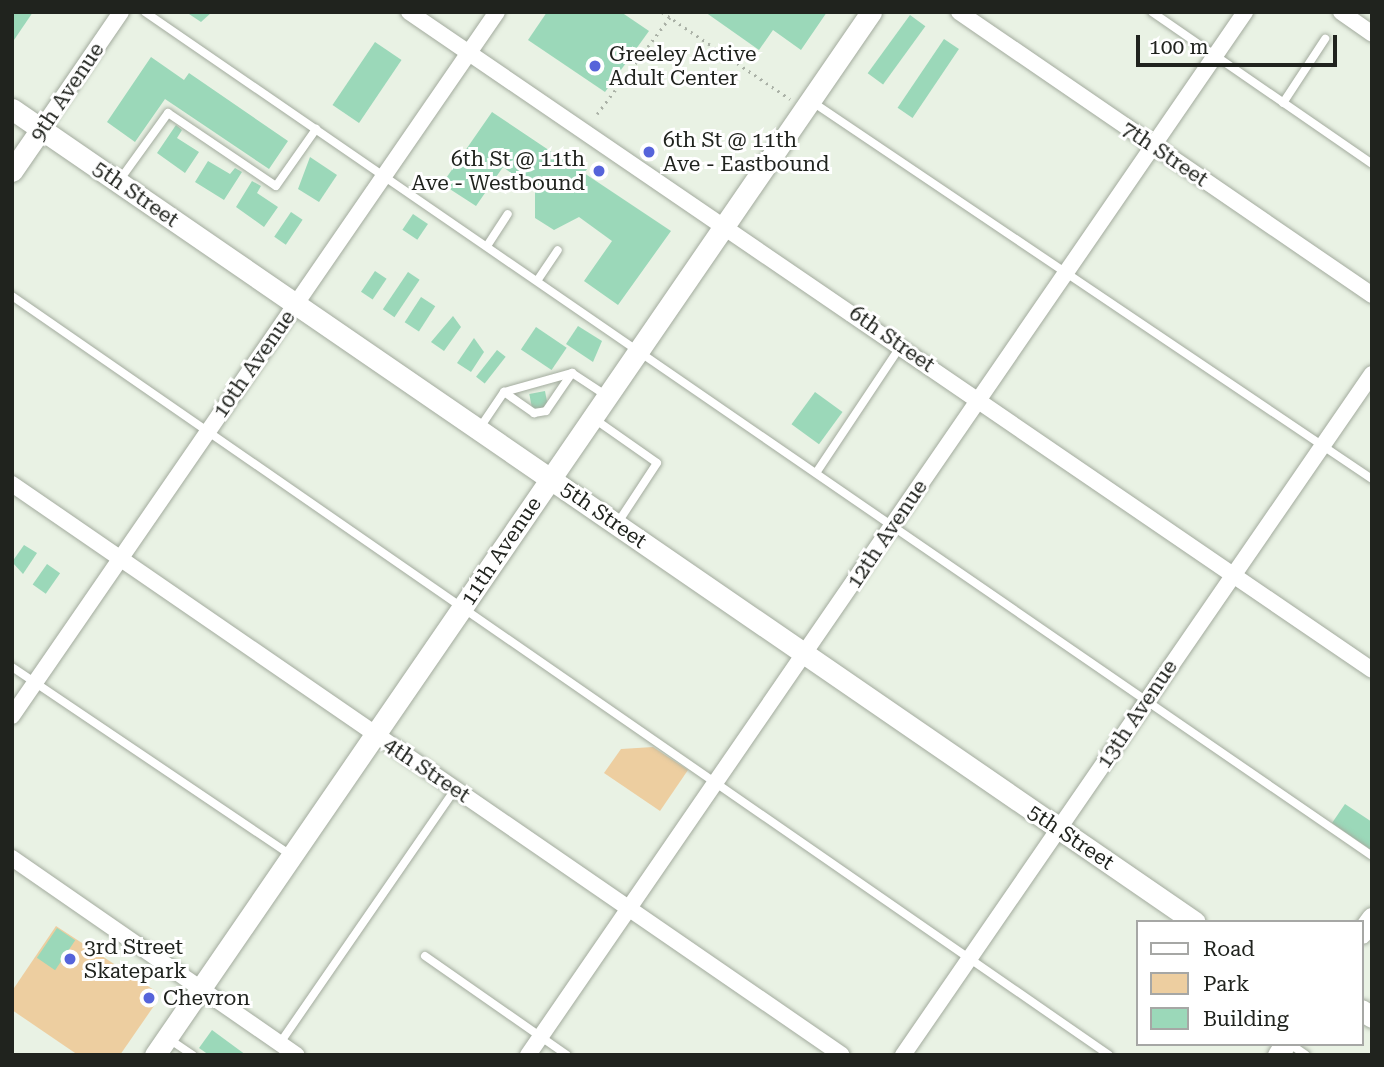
<!DOCTYPE html>
<style>
body{margin:0}
#map{position:relative;width:1384px;height:1067px;overflow:hidden;background:#e9f2e4;font-family:"Roboto Serif",serif}
div>[style]{position:absolute}
[style*='--x']{left:calc(var(--x)*1px);top:calc(var(--y)*1px);width:calc(var(--w)*1px);rotate:calc(var(--a)*1deg)}
.green>*{inset:0;background:#edcea0}
.building>*{inset:0;background:#9bd8b9;transform-origin:0 0}
.path>*{height:2.5px;margin-top:-1.25px;transform-origin:0;background:repeating-linear-gradient(90deg,#aab1a6 0 2px,transparent 0 7px)}
.roads{filter:drop-shadow(0 0 2px #a3ab9e) drop-shadow(0 0 2px #a3ab9e)}
.lane>*{height:8px;margin:-4px;padding:0 4px;transform-origin:4px;border-radius:4px;background:#fff}
.street>*{height:16px;margin:-8px;padding:0 8px;transform-origin:8px;border-radius:8px;background:#fff}
.secondary>*{height:21px;margin:-10.5px;padding:0 10.5px;transform-origin:10.5px;border-radius:10.5px;background:#fff}
.dots>*{width:19px;height:19px;translate:-50% -50%;box-sizing:border-box;border:4px solid #fff;border-radius:50%}
span{translate:-50% -50%;white-space:nowrap;text-align:center;line-height:1.15;-webkit-text-stroke:6px #fff;paint-order:stroke}
.poi-label{font-size:21px;color:#20231e}
.left{translate:0 -50%;text-align:left}
.right{translate:-100% -50%;text-align:right}
.street-label{font-size:21px;color:#20231e}
.frame{position:absolute;inset:0;border:14px solid #20231e;pointer-events:none}
.legend{position:absolute;left:1136px;top:920px;width:228px;height:126px;box-sizing:border-box;background:#fff;border:2px solid #a6a7a5;margin:0;padding:9px 12px;list-style:none;font-size:21px;color:#20231e}
.legend li{display:flex;align-items:center;gap:14px;height:35px}
.legend b{width:35px;border:2px solid #a6a7a5}
.scale{position:absolute;left:1136px;top:35px;width:201px;height:32px;box-sizing:border-box;border:4px solid #20231e;border-top:0;padding-left:9px;font-size:21px;line-height:24px;white-space:nowrap;color:#20231e;-webkit-text-stroke:5px #fff;paint-order:stroke}
</style>
<div id="map">
<div class="green">
<div style="clip-path:polygon(653px 747px,688px 770px,660px 811px,604px 773px,621px 749px)"></div>
<div style="clip-path:polygon(56px 926px,157px 992px,158px 1000px,120px 1055px,78px 1055px,12px 1010px,12px 991px)"></div>
</div>
<div class="building">
<div style="clip-path:polygon(12px 12px,33px 12px,14px 40px,12px 39px)"></div>
<div style="clip-path:polygon(186px 12px,212px 12px,201px 22px)"></div>
<div style="clip-path:polygon(547px 12px,621px 12px,649px 31px,605px 92px,528px 40px)"></div>
<div style="clip-path:polygon(705px 12px,827px 12px,801px 50px,773px 30px,759px 50px)"></div>
<div style="left:910px;top:15px;width:19px;height:72px;rotate:36deg"></div>
<div style="left:944px;top:39px;width:18px;height:83px;rotate:34deg"></div>
<div style="left:375px;top:42px;width:32px;height:76px;rotate:34deg"></div>
<div style="clip-path:polygon(151px 57px,184px 80px,189px 73px,288px 141px,269px 169px,165px 99px,135px 142px,107px 122px)"></div>
<div style="clip-path:polygon(492px 112px,571px 165px,575px 159px,588px 168px,584px 173px,671px 231px,618px 305px,584px 281px,612px 241px,579px 217px,554px 230px,535px 218px,535px 191px,503px 167px,476px 206px,442px 184px)"></div>
<div style="clip-path:polygon(176px 125px,182px 130px,177px 138px,199px 152px,185px 173px,157px 153px)"></div>
<div style="clip-path:polygon(310px 157px,337px 175px,319px 202px,298px 189px)"></div>
<div style="clip-path:polygon(208px 161px,230px 174px,235px 168px,242px 172px,224px 200px,195px 182px)"></div>
<div style="clip-path:polygon(252px 181px,261px 186px,257px 193px,278px 207px,264px 227px,236px 207px)"></div>
<div style="left:291px;top:212px;width:14px;height:30px;rotate:34deg"></div>
<div style="left:413px;top:214px;width:18px;height:19px;rotate:34deg"></div>
<div style="left:375px;top:271px;width:14px;height:25px;rotate:34deg"></div>
<div style="left:408px;top:272px;width:14px;height:45px;rotate:34deg"></div>
<div style="left:421px;top:297px;width:17px;height:30px;rotate:33deg"></div>
<div style="clip-path:polygon(453px 316px,461px 327px,444px 351px,431px 342px)"></div>
<div style="clip-path:polygon(578px 326px,602px 341px,593px 362px,566px 344px)"></div>
<div style="left:536px;top:327px;width:37px;height:27px;rotate:34deg"></div>
<div style="clip-path:polygon(474px 338px,484px 352px,471px 372px,457px 363px)"></div>
<div style="left:497px;top:350px;width:11px;height:34px;rotate:38deg"></div>
<div style="left:545px;top:391px;width:16px;height:16px;rotate:79deg"></div>
<div style="left:815px;top:392px;width:34px;height:40px;rotate:36deg"></div>
<div style="clip-path:polygon(24px 545px,37px 553px,23px 574px,12px 562px)"></div>
<div style="left:47px;top:564px;width:16px;height:25px;rotate:35deg"></div>
<div style="clip-path:polygon(1345px 804px,1372px 822px,1371px 850px,1332px 823px)"></div>
<div style="left:57px;top:928px;width:22px;height:36px;rotate:34deg"></div>
<div style="clip-path:polygon(212px 1030px,246px 1055px,209px 1055px,199px 1048px)"></div>
</div>
<div class="path">
<div style="--x:662;--y:12;--w:155;--a:34.2"></div>
<div style="--x:597;--y:114;--w:121;--a:-53"></div>
</div>
<div class="roads">
<div class="lane">
<div style="--x:145;--y:12;--w:1489;--a:34.52"></div>
<div style="--x:1152;--y:12;--w:267;--a:34.6"></div>
<div style="--x:811;--y:101;--w:676;--a:33.97"></div>
<div style="--x:1283;--y:103;--w:77;--a:-56.7"></div>
<div style="--x:119;--y:181;--w:84;--a:-54.2"></div>
<div style="--x:168;--y:113;--w:130;--a:34.1"></div>
<div style="--x:276;--y:186;--w:70;--a:-54.9"></div>
<div style="--x:487;--y:246;--w:38;--a:-57"></div>
<div style="--x:537;--y:281;--w:37;--a:-56"></div>
<div style="--x:12;--y:296;--w:1334;--a:34.68"></div>
<div style="--x:504;--y:392;--w:71;--a:-15.6"></div>
<div style="--x:593;--y:418;--w:78;--a:35.1"></div>
<div style="--x:657;--y:463;--w:73;--a:123.3"></div>
<div style="--x:479;--y:429;--w:45;--a:-56"></div>
<div style="--x:504;--y:392;--w:37;--a:35"></div>
<div style="--x:534;--y:413;--w:12;--a:-9"></div>
<div style="--x:546;--y:411;--w:46;--a:-55.6"></div>
<div style="--x:572;--y:373;--w:42;--a:33.3"></div>
<div style="--x:816;--y:473;--w:151;--a:-56.3"></div>
<div style="--x:12;--y:667;--w:338;--a:34"></div>
<div style="--x:425;--y:956;--w:173;--a:34.9"></div>
<div style="--x:169;--y:1039;--w:29;--a:34"></div>
<div style="--x:280;--y:1043;--w:308;--a:-55.4"></div>
<div style="--x:1290;--y:1044;--w:19;--a:35"></div>
</div>
<div class="street">
<div style="--x:409;--y:12;--w:1166;--a:34.34"></div>
<div style="--x:959;--y:12;--w:501;--a:34.42"></div>
<div style="--x:1341;--y:12;--w:38;--a:35"></div>
<div style="--x:41;--y:129;--w:142;--a:-55.6"></div>
<div style="--x:12;--y:484;--w:1007;--a:34.53"></div>
<div style="--x:12;--y:716;--w:855;--a:-55.44"></div>
<div style="--x:12;--y:858;--w:346;--a:34.7"></div>
<div style="--x:528;--y:1055;--w:1266;--a:-55.49"></div>
<div style="--x:903;--y:1055;--w:827;--a:-55.45"></div>
</div>
<div class="secondary">
<div style="--x:12;--y:109;--w:1435;--a:34.5"></div>
<div style="--x:12;--y:171;--w:51;--a:-55.4"></div>
<div style="--x:1361;--y:933;--w:19;--a:-54"></div>
<div style="--x:1361;--y:1010;--w:13;--a:32"></div>
<div style="--x:155;--y:1055;--w:1265;--a:-55.53"></div>
<div style="--x:1278;--y:1055;--w:13;--a:-58"></div>
</div>
</div>
<div class="dots">
<div style="left:595px;top:66px;background:#5664da"></div>
<div style="left:649px;top:152px;background:#5664da"></div>
<div style="left:599px;top:171px;background:#5664da"></div>
<div style="left:70px;top:959px;background:#5664da"></div>
<div style="left:149px;top:998px;background:#5664da"></div>
</div>
<div class="poi-label">
<span class="left" style="left:609px;top:66px">Greeley Active<br>Adult Center</span>
<span class="left" style="left:663px;top:152px">6th St @ 11th<br>Ave - Eastbound</span>
<span class="right" style="left:585px;top:171px">6th St @ 11th<br>Ave - Westbound</span>
<span class="left" style="left:84px;top:959px">3rd Street<br>Skatepark</span>
<span class="left" style="left:163px;top:998px">Chevron</span>
</div>
<div class="street-label">
<span style="left:67px;top:92px;rotate:-56deg">9th Avenue</span>
<span style="left:1165px;top:154px;rotate:34deg">7th Street</span>
<span style="left:136px;top:194px;rotate:35deg">5th Street</span>
<span style="left:892px;top:339px;rotate:35deg">6th Street</span>
<span style="left:254px;top:364px;rotate:-55deg">10th Avenue</span>
<span style="left:604px;top:515px;rotate:35deg">5th Street</span>
<span style="left:887px;top:534px;rotate:-56deg">12th Avenue</span>
<span style="left:501px;top:551px;rotate:-56deg">11th Avenue</span>
<span style="left:1137px;top:714px;rotate:-56deg">13th Avenue</span>
<span style="left:427px;top:770px;rotate:34deg">4th Street</span>
<span style="left:1071px;top:837px;rotate:34deg">5th Street</span>
</div>
<div class="frame"></div>
<ul class="legend">
<li><b style="height:9px;background:#fff"></b>Road</li>
<li><b style="height:19px;background:#edcea0"></b>Park</li>
<li><b style="height:19px;background:#9bd8b9"></b>Building</li>
</ul>
<div class="scale">100 m</div>
</div>
